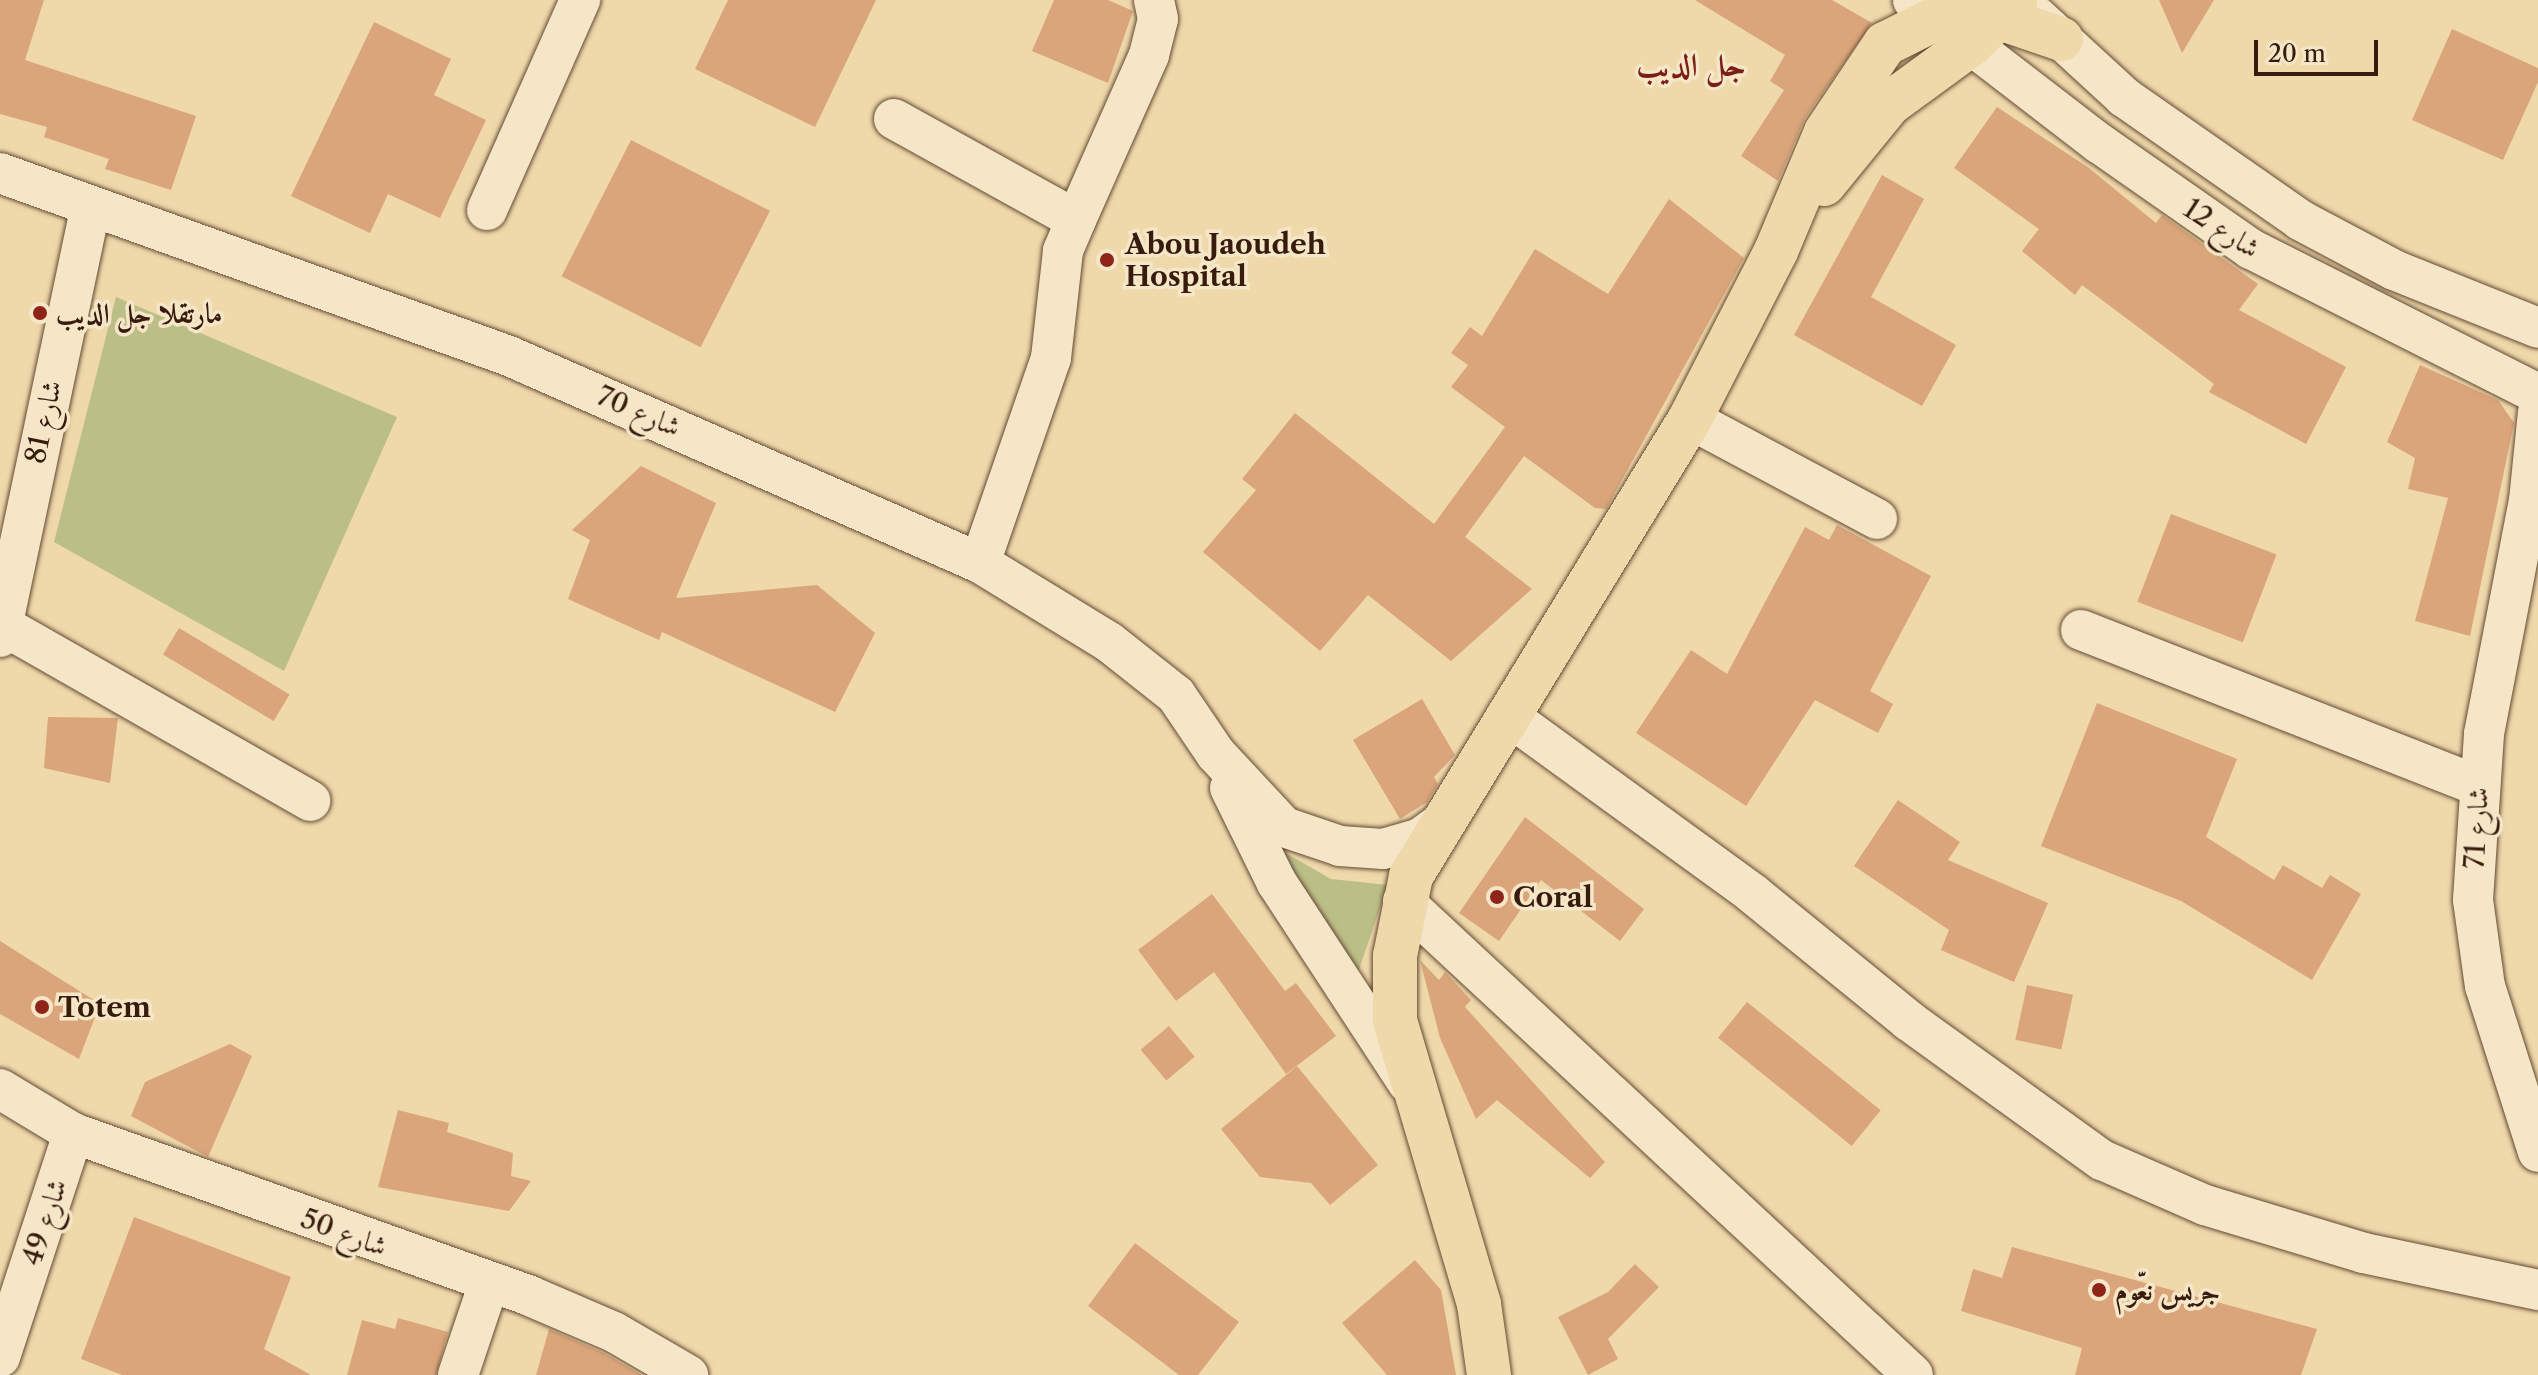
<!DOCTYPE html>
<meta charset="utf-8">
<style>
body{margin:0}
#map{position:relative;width:2538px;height:1375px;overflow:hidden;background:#efd8aa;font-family:"Libre Caslon Text",Amiri,serif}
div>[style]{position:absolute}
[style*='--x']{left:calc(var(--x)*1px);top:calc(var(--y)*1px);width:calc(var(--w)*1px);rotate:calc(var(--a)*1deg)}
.green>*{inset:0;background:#bbbe87}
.building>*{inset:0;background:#daa57b;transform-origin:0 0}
.roads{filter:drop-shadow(0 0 2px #654a34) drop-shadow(0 0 2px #654a34)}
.minor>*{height:40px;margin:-20px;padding:0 20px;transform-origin:20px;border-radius:20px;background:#f5e6c8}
.major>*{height:44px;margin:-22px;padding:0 22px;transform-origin:22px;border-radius:22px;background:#efd8aa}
.dots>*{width:22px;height:22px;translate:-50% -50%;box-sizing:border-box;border:4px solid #f5e6c8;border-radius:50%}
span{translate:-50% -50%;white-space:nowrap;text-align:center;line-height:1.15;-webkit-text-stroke:7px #f5e6c8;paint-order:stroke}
.street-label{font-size:28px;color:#371b0d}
.poi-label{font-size:28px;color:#371b0d;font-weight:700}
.left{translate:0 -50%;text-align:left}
.quarter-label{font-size:32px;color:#7a1f14;font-weight:700}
.scale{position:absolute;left:2254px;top:40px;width:124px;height:36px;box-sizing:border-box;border:4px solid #371b0d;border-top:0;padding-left:10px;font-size:24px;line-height:28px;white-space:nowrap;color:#371b0d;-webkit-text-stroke:6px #f5e6c8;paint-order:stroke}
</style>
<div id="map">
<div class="green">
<div style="clip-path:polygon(116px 297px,397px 417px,284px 671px,54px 542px)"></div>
<div style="clip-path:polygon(1277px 848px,1331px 879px,1388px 885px,1353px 987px)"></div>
</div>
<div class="building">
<div style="clip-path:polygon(0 0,44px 0,25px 60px,196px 116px,171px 190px,105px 169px,109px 159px,44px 137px,47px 127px,0 114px)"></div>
<div style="clip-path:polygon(728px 0,876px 0,815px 127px,695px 69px)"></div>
<div style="clip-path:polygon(1054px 0,1108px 0,1133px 11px,1108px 83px,1032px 51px)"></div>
<div style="clip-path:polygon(1695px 0,1832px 0,1872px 23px,1805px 118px,1778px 181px,1741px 156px,1784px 90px,1770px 81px,1785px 55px)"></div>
<div style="clip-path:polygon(2159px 0,2214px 0,2182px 53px)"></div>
<div style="clip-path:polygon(374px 22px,451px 59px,434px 95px,486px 120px,440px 218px,388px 194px,370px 233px,291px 196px)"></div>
<div style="clip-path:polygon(2452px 29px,2538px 68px,2538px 82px,2503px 160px,2412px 120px)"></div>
<div style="clip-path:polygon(1997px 107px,2089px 168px,2156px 223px,2162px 215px,2258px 284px,2239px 310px,2346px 367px,2306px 444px,2209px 392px,2214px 384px,2082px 285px,2075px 295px,2022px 251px,2039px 229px,1954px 168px)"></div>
<div style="left:631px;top:140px;width:156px;height:153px;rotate:27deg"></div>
<div style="clip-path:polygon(1882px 175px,1924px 199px,1871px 297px,1956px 345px,1922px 406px,1794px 335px)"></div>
<div style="clip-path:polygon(1669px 199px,1744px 258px,1606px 509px,1595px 508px,1524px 456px,1465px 537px,1532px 589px,1451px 661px,1368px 595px,1320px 651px,1203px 552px,1256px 490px,1242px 479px,1295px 413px,1434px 524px,1505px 427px,1451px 387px,1468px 365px,1451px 353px,1470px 327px,1482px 336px,1535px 249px,1608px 294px)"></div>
<div style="clip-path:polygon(2420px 365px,2498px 400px,2514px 423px,2470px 636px,2415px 621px,2448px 498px,2408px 489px,2415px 458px,2387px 442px)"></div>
<div style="clip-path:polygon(641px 466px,716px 503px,676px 598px,817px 585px,875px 633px,835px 712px,662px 632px,659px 640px,568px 599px,590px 540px,572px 530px)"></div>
<div style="left:2171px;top:514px;width:113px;height:94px;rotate:21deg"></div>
<div style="clip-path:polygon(1837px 525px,1931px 576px,1870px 691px,1893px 704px,1878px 733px,1815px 700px,1746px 806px,1636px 733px,1691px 650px,1727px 674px,1805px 527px,1829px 540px)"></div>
<div style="left:179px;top:628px;width:129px;height:31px;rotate:31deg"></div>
<div style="clip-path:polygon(1422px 699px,1455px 755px,1434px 777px,1438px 784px,1427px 802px,1400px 819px,1353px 740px)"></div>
<div style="clip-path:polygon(2097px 703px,2237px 759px,2206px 837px,2274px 880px,2283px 865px,2322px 888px,2330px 875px,2361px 894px,2312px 980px,2181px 901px,2041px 846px)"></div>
<div style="clip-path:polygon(48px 717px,118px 718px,110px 783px,44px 768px)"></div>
<div style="clip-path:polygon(1898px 800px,1960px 842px,1948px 860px,2048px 903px,2014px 982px,1941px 950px,1949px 930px,1854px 866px)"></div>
<div style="clip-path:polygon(1525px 817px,1644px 909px,1620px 941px,1541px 880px,1499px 941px,1459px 913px)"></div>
<div style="clip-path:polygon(1212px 894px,1285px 991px,1296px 983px,1336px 1036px,1286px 1074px,1214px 972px,1176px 1001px,1138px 950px)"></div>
<div style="clip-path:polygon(0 941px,100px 1004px,79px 1059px,0 1014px)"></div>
<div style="clip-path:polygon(1420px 960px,1439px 980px,1445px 972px,1471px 1000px,1465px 1007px,1605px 1162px,1590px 1178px,1497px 1100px,1476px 1119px,1440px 1038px)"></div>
<div style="left:2027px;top:985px;width:47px;height:56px;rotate:12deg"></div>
<div style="left:1747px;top:1002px;width:172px;height:46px;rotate:39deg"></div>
<div style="left:1169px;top:1026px;width:40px;height:37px;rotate:50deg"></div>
<div style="clip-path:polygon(230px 1044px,252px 1056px,208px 1157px,131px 1116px,145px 1082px)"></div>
<div style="clip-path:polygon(1297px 1066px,1378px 1165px,1330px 1205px,1311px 1183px,1260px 1177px,1221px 1129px)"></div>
<div style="clip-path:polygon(398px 1110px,449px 1123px,447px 1132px,513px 1153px,511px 1176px,531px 1181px,509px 1211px,378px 1187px)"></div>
<div style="clip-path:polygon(134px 1217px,291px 1277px,264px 1349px,311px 1375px,122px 1375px,81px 1359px)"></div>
<div style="clip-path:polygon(1135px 1243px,1239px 1322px,1198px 1375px,1179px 1375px,1088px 1306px)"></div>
<div style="clip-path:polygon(2012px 1247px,2317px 1329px,2301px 1375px,2075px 1375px,2082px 1348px,1961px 1311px,1973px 1269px,2002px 1278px)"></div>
<div style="clip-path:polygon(1415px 1260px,1441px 1290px,1456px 1375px,1387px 1375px,1342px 1323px)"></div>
<div style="clip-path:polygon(1635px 1264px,1659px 1287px,1608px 1339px,1618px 1359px,1588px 1375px,1558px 1317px,1608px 1292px)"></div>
<div style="clip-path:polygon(398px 1318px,448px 1332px,436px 1375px,347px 1375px,362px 1320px,395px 1329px)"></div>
<div style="clip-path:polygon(549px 1329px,604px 1353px,642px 1375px,536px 1375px)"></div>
</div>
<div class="roads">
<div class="minor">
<div style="--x:1913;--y:0;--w:235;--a:37.6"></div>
<div style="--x:2099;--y:143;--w:185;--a:34.9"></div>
<div style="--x:2251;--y:249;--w:322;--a:26.8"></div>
<div style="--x:2036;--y:16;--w:120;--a:42.6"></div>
<div style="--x:2124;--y:97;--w:215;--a:34.9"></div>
<div style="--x:2300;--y:220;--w:106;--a:28"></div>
<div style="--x:2394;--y:270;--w:155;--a:21.9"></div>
<div style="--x:894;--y:119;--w:208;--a:29"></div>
<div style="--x:1076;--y:220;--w:34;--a:113"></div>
<div style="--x:1063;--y:251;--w:108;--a:96.4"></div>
<div style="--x:1051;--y:358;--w:217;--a:109.1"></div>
<div style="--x:0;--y:173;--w:541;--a:19.77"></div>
<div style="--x:509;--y:356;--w:514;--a:23.73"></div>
<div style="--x:980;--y:563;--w:151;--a:31.5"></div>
<div style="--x:1109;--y:642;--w:85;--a:38.3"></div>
<div style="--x:1176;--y:695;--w:71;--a:55.9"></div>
<div style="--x:1216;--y:754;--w:100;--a:47"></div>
<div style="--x:1284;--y:827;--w:59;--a:18.7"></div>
<div style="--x:1340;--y:846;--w:43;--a:4"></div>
<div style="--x:1383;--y:849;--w:37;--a:-16"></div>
<div style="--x:1419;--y:839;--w:26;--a:-36"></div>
<div style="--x:487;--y:210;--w:230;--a:-66.1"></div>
<div style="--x:1076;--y:220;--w:180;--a:-66.1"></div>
<div style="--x:1149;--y:55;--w:37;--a:-76"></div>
<div style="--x:1158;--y:19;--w:19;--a:-102"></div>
<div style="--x:2538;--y:412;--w:88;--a:95.8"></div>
<div style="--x:2529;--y:500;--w:238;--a:100.9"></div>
<div style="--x:2484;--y:734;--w:166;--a:93.8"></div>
<div style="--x:2473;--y:900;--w:87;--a:82.1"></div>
<div style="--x:2485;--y:986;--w:174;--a:72.3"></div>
<div style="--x:1690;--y:419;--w:212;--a:28.1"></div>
<div style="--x:2;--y:625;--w:355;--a:29.7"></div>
<div style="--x:2081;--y:630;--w:425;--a:21.4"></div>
<div style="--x:0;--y:637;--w:437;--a:-78.1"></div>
<div style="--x:1507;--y:715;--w:304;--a:36"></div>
<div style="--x:1753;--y:894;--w:201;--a:39.1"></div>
<div style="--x:1909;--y:1021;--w:238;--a:35.8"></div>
<div style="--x:2102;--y:1160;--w:112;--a:23.6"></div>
<div style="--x:2205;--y:1205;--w:166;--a:16.8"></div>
<div style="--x:2364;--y:1253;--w:178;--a:12"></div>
<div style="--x:1230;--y:788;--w:106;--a:63.7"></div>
<div style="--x:1277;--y:883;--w:238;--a:56.8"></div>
<div style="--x:1403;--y:901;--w:696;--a:42.9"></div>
<div style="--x:0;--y:1089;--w:85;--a:31.1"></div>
<div style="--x:73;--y:1133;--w:485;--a:19.6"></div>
<div style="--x:530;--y:1296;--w:91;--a:23.2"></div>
<div style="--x:614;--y:1332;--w:86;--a:30.2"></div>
<div style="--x:0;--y:1357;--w:236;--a:-71.9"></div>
<div style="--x:458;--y:1375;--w:97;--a:-71.4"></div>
</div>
<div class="major">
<div style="--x:1824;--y:184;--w:103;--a:-50.9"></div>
<div style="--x:1889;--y:104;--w:100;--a:-36.1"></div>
<div style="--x:1970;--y:45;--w:63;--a:-44.4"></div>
<div style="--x:1489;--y:1375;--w:72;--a:-98"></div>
<div style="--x:1479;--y:1304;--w:296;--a:-106.5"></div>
<div style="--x:1395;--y:1020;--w:64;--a:-90"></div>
<div style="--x:1395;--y:956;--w:82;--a:-78.7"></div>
<div style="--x:1411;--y:876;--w:535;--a:-58.6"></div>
<div style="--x:1690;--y:419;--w:189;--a:-62.9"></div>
<div style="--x:1776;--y:251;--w:129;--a:-67.2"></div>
<div style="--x:1826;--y:132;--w:106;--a:-56.2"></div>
<div style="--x:1885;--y:44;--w:78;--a:-26.6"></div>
<div style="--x:1955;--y:9;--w:18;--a:0"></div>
<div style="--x:1973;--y:9;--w:93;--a:18.8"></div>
</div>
</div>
<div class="dots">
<div style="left:1107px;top:260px;background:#8f2418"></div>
<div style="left:40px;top:313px;background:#8f2418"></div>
<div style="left:1497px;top:897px;background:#8f2418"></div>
<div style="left:42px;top:1007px;background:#8f2418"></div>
<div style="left:2099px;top:1290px;background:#8f2418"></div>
</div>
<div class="street-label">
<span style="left:2222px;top:228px;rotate:33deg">شارع 12</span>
<span style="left:639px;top:411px;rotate:23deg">شارع 70</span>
<span style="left:43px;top:422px;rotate:-78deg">شارع 81</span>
<span style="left:2476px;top:828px;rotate:-87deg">شارع 71</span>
<span style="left:44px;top:1222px;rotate:-72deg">شارع 49</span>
<span style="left:344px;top:1232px;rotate:20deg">شارع 50</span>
</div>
<div class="poi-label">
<span class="left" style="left:1125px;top:260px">Abou Jaoudeh<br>Hospital</span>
<span class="left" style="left:56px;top:313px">مارتقلا جل الديب</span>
<span class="left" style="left:1513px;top:897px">Coral</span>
<span class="left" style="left:58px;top:1007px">Totem</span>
<span class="left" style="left:2115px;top:1290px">جريس نعّوم</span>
</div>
<div class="quarter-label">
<span style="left:1691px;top:65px">جل الديب</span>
</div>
<div class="scale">20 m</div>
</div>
